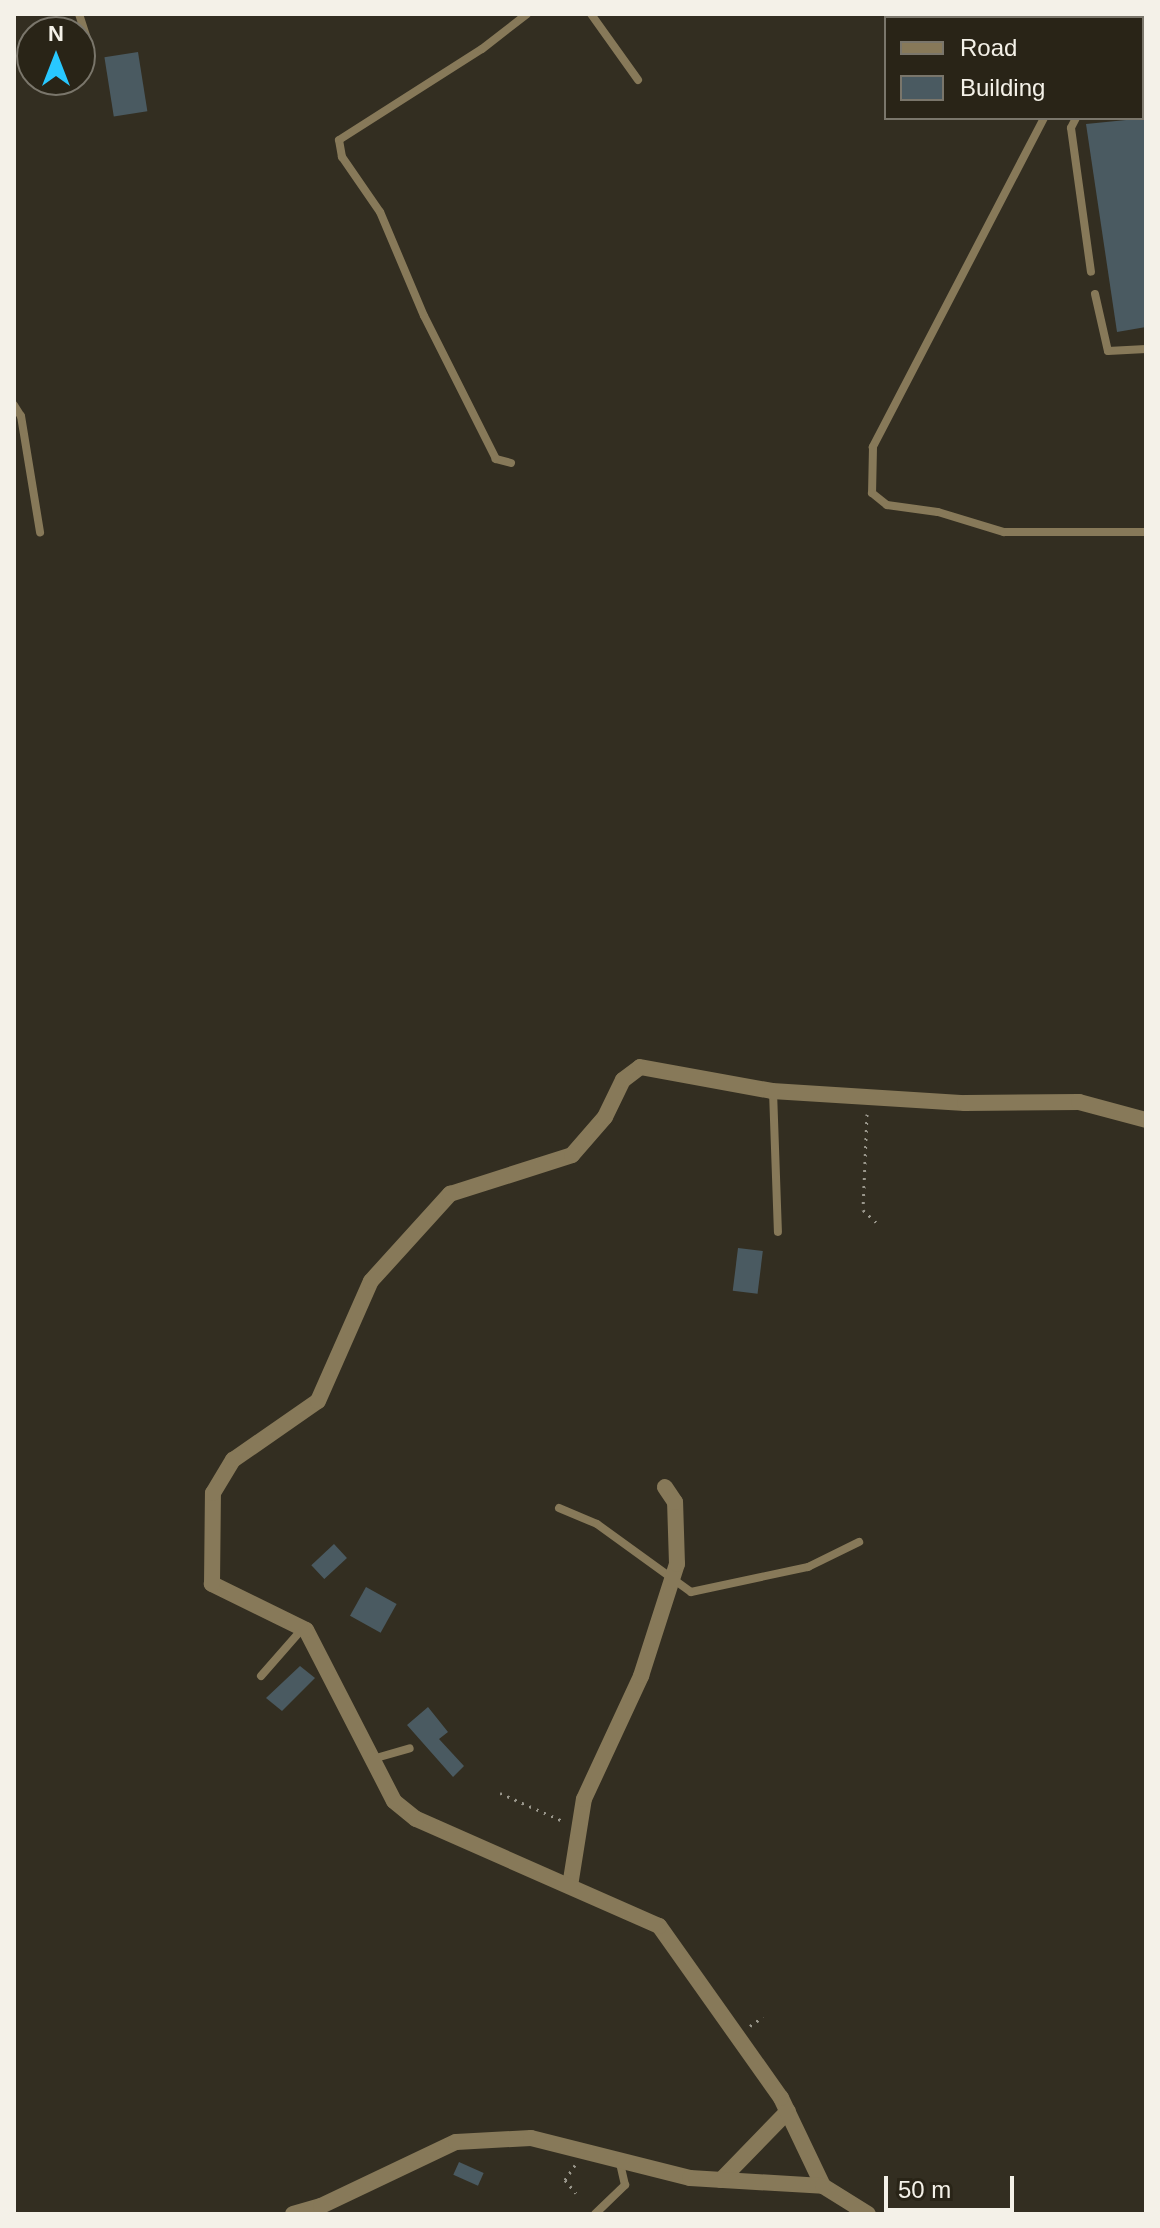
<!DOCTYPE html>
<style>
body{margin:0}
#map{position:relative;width:1160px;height:2228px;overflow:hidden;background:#332e21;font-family:Arial,sans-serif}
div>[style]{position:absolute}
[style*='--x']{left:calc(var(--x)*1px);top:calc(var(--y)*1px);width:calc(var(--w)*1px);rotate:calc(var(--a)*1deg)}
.building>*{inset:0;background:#4a5a61;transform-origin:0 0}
.path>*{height:3px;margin-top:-1.5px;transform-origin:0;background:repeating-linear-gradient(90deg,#9a978c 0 2px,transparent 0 8px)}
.lane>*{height:8px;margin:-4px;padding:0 4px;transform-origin:4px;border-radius:4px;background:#877959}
.street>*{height:16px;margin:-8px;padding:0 8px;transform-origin:8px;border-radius:8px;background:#877959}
span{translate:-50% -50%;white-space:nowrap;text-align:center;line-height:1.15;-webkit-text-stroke:7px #292417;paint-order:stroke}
.frame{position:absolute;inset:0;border:16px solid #f4f1e8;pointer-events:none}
.legend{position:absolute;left:884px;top:16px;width:260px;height:104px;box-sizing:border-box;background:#292417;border:2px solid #7a766b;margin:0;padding:10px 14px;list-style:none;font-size:24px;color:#f4f1e8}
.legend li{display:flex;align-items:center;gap:16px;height:40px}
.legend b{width:40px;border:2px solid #7a766b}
.north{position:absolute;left:16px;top:16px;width:80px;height:80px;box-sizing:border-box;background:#292417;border:2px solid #7a766b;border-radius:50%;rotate:0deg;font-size:22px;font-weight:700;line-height:32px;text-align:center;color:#f4f1e8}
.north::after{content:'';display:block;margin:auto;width:28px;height:36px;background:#28c8ff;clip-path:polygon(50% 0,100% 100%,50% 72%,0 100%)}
.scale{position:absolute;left:884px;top:2176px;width:130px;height:36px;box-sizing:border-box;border:4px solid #f4f1e8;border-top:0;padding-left:10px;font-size:24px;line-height:28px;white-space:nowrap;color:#f4f1e8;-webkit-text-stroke:6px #292417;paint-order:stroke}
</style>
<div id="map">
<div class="building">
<div style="left:138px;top:52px;width:60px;height:34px;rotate:81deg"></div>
<div style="clip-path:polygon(1146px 118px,1146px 327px,1117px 332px,1086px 124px)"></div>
<div style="left:738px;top:1248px;width:25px;height:43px;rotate:7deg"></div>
<div style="left:334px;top:1544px;width:19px;height:31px;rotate:47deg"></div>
<div style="left:366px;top:1587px;width:35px;height:33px;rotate:29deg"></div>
<div style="clip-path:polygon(300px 1666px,315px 1678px,282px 1711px,266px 1698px)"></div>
<div style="clip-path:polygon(428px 1707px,448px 1732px,439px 1739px,464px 1766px,453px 1777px,407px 1725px)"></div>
<div style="left:459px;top:2162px;width:27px;height:14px;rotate:24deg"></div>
</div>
<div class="path">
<div style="--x:867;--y:1114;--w:96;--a:92.4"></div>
<div style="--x:863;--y:1210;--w:18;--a:43"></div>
<div style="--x:500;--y:1793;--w:71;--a:24"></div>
<div style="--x:750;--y:2026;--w:16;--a:-35"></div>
<div style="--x:575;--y:2165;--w:18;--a:124"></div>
<div style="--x:565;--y:2180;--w:17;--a:50"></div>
</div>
<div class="lane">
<div style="--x:79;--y:14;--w:25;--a:72"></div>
<div style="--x:591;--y:14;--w:81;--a:54.5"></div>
<div style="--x:1097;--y:18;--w:4;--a:-63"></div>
<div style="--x:1142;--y:105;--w:4;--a:-14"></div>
<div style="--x:1044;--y:118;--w:371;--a:117.5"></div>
<div style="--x:873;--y:447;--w:46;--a:91.2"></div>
<div style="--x:872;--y:493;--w:19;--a:39"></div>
<div style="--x:887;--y:505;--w:51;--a:7.8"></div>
<div style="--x:938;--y:512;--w:69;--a:16.9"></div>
<div style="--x:1004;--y:532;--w:142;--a:0"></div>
<div style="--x:1076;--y:118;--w:11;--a:117"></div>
<div style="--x:1071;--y:128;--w:145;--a:82.1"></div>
<div style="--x:1095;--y:294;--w:58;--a:77.2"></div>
<div style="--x:1108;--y:351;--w:38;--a:-3"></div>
<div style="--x:14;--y:405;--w:13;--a:58"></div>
<div style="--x:21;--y:416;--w:118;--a:80.7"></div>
<div style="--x:511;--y:463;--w:16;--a:-165"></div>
<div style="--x:496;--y:459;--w:160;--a:-116.7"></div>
<div style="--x:424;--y:316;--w:113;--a:-112.9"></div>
<div style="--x:380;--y:212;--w:67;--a:-124.6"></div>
<div style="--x:342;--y:157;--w:17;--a:-100"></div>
<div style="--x:339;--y:140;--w:169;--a:-32.5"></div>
<div style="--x:482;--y:49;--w:57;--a:-37.9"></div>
<div style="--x:773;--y:1091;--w:141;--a:88"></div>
<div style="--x:559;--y:1508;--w:41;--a:22.8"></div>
<div style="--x:597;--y:1524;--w:116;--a:35.9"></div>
<div style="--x:691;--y:1592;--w:120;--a:-12.1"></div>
<div style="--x:808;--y:1567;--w:57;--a:-26.1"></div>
<div style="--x:261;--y:1676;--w:64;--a:-48.8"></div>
<div style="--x:376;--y:1758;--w:35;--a:-16"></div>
<div style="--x:595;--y:2214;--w:42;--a:-44"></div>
<div style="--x:625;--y:2185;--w:26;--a:-103"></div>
</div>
<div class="street">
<div style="--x:570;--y:1886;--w:88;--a:-80.9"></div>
<div style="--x:584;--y:1799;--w:136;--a:-65.1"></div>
<div style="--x:641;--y:1676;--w:118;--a:-72.2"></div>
<div style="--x:677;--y:1564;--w:62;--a:-91.8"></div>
<div style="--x:675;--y:1502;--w:18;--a:-124"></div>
<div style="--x:721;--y:2180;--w:96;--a:-45.8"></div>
<div style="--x:823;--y:2186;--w:98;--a:-115.5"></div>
<div style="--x:781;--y:2098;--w:211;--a:-125.3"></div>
<div style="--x:659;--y:1926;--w:266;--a:-156.2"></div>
<div style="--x:416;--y:1819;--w:28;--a:-141"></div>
<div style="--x:394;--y:1801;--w:192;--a:-117.2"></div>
<div style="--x:306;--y:1630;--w:105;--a:-153.9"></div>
<div style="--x:212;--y:1584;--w:91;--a:-89.4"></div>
<div style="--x:213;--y:1493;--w:39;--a:-59"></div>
<div style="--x:233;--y:1460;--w:103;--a:-34.8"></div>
<div style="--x:318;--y:1401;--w:131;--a:-66.2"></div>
<div style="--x:371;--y:1281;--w:118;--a:-47.8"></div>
<div style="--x:450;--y:1194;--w:128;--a:-17.7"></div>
<div style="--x:572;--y:1155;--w:50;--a:-49"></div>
<div style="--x:605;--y:1117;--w:41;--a:-64.1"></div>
<div style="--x:623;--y:1080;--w:21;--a:-37"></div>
<div style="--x:640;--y:1067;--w:134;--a:10.3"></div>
<div style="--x:772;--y:1091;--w:193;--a:3.6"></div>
<div style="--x:965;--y:1103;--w:114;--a:-0.5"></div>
<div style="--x:1079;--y:1102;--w:69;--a:15"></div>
<div style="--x:293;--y:2214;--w:29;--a:-16"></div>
<div style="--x:321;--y:2206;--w:149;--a:-25.4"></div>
<div style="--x:456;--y:2142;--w:75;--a:-3.1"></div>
<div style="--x:531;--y:2138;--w:164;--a:14.1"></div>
<div style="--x:690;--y:2178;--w:133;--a:3.4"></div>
<div style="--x:823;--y:2186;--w:53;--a:31.9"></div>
</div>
<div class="frame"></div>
<ul class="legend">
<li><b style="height:10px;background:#877959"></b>Road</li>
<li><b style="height:22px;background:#4a5a61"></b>Building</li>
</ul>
<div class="north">N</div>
<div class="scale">50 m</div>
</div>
